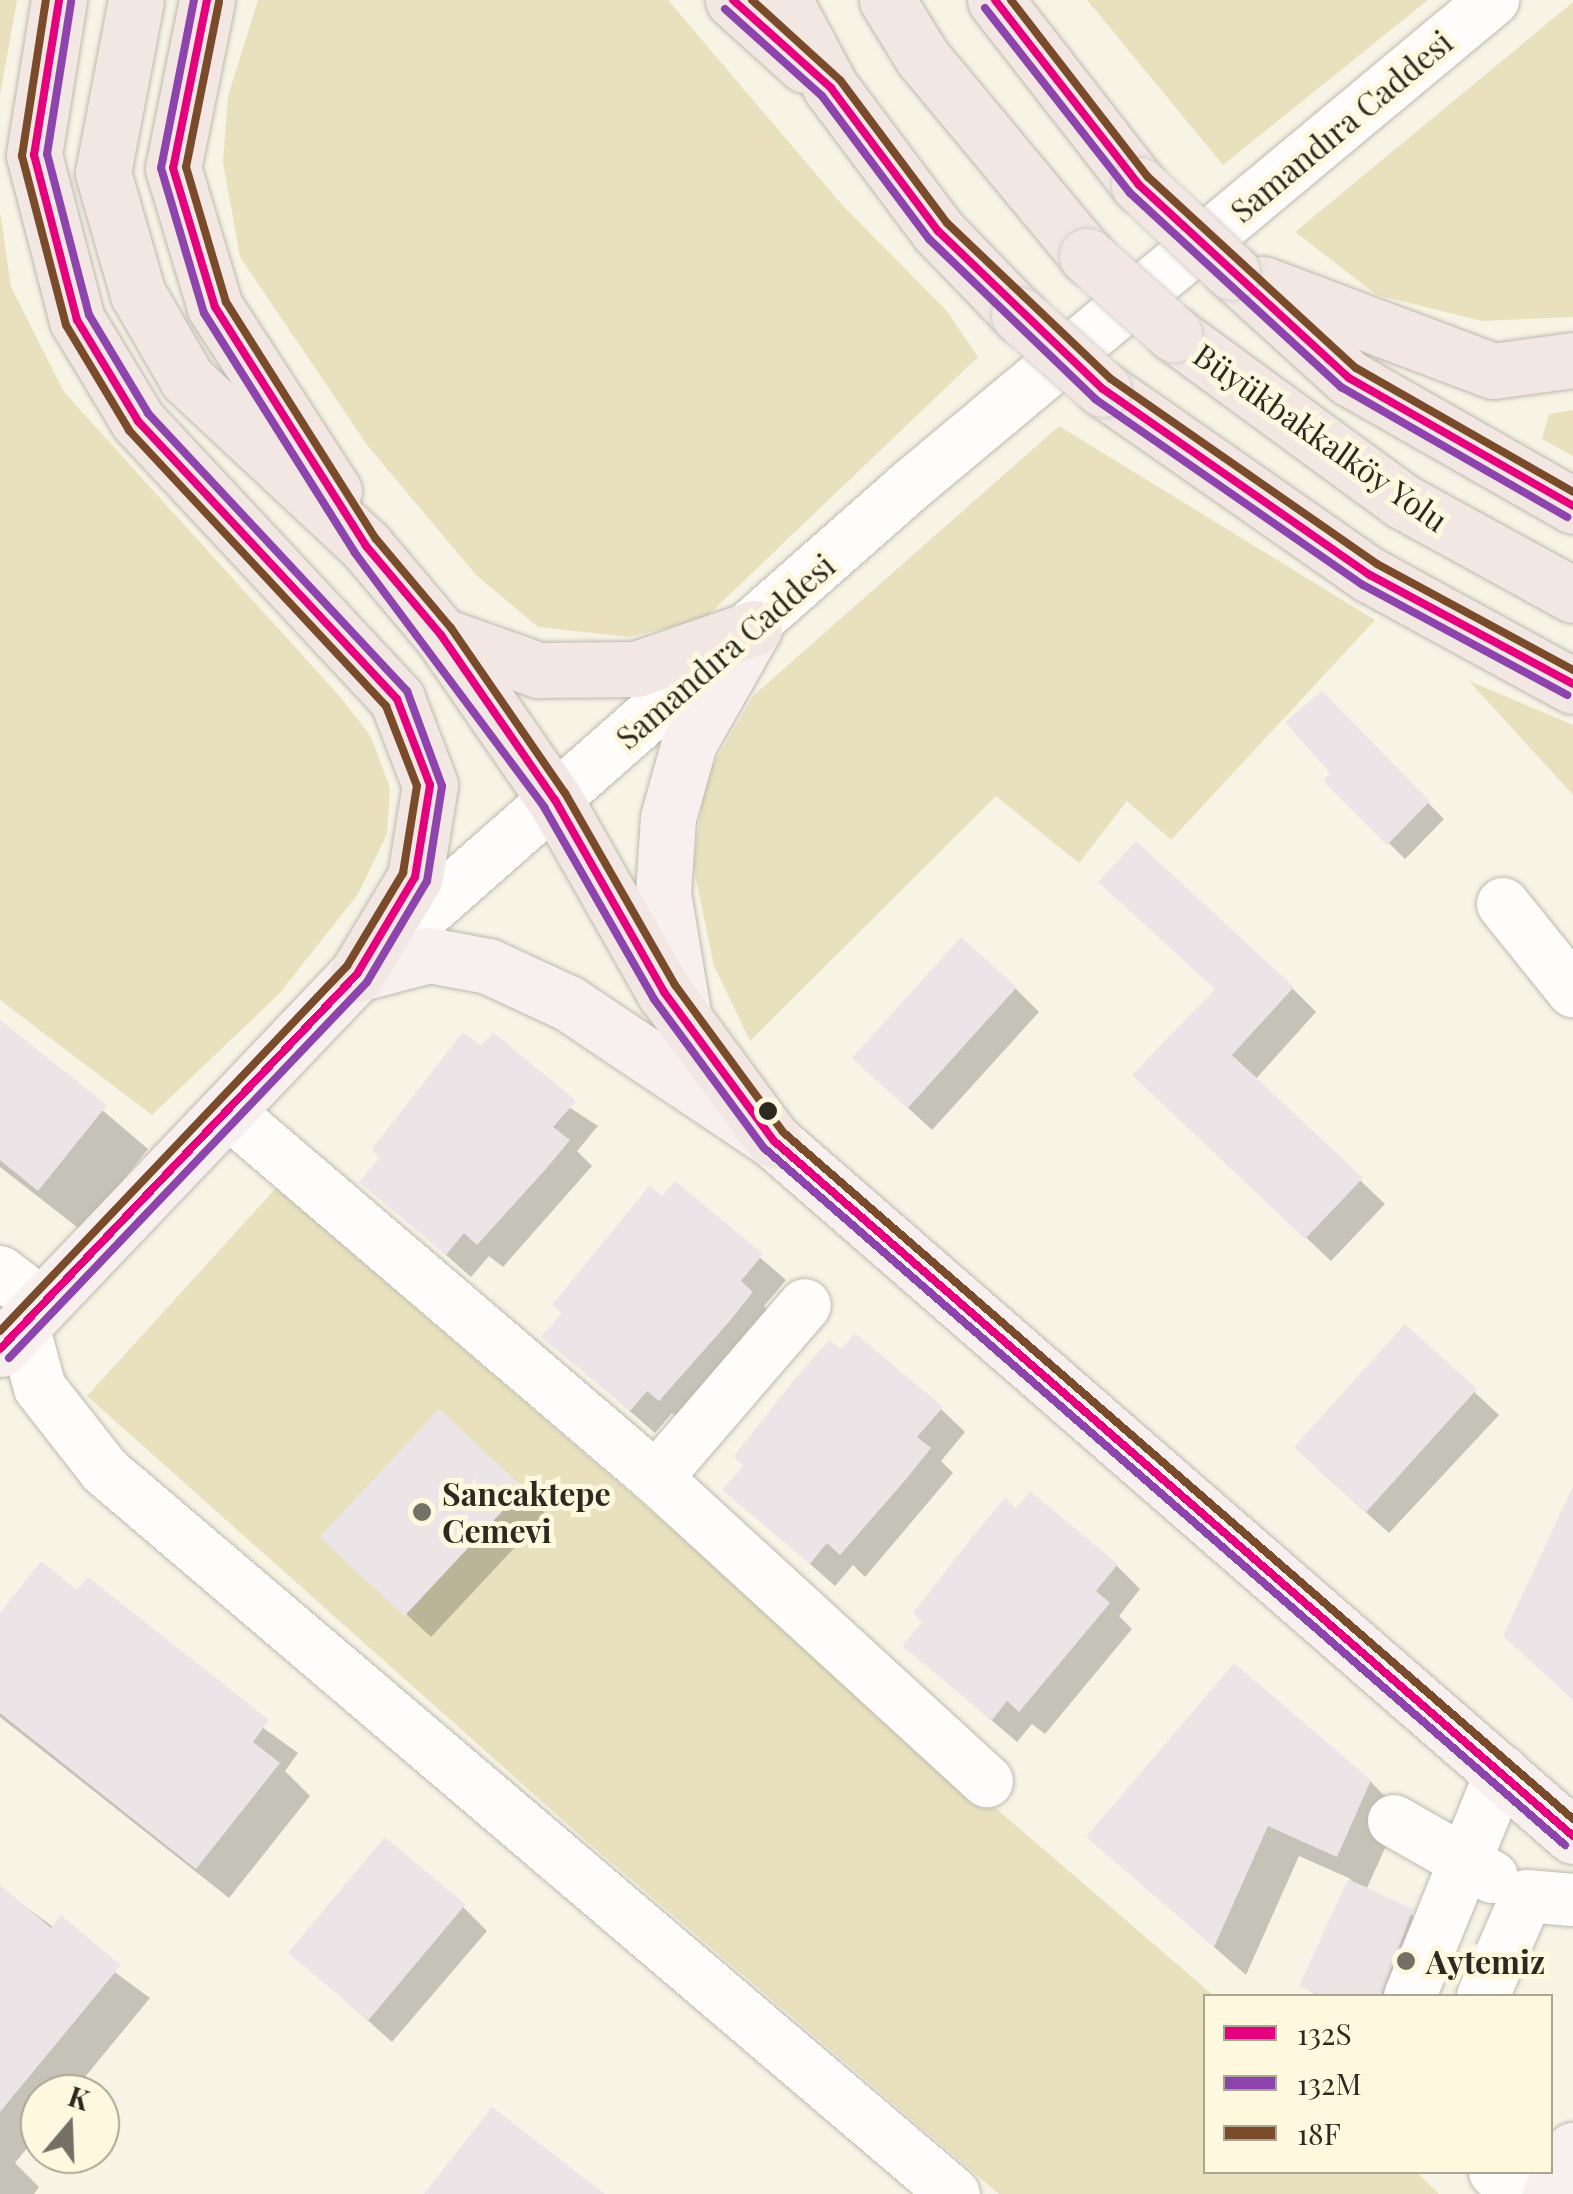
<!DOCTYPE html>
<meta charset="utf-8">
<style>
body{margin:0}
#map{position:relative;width:1573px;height:2194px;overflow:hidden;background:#f7f4e6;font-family:"Playfair Display",serif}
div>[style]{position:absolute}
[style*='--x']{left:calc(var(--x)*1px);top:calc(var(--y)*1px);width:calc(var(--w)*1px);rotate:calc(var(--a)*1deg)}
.green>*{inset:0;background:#e9e1be}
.shadow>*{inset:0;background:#0003}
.building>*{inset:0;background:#ebe5e8;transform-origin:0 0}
.roads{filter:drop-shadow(0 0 2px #bcbaae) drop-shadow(0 0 2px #bcbaae)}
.minor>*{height:52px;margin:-26px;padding:0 26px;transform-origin:26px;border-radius:26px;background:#fefdfb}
.major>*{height:55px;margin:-27.5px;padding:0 27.5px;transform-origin:27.5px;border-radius:27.5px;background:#f7f0ee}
.highway>*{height:55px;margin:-27.5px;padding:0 27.5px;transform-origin:27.5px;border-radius:27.5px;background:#f3e7e4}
.bridges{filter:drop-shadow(0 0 2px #d2d0ca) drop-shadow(0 0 2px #d2d0ca)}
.highway-bridge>*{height:55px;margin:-27.5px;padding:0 27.5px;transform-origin:27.5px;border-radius:27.5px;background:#f3e7e4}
.bus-1>*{height:8px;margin:-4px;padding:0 4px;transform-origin:4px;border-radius:4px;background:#e5007d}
.bus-2>*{height:8px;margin:-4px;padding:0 4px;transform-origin:4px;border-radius:4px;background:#8e44ad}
.bus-3>*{height:8px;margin:-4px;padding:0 4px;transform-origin:4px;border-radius:4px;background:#7a4b2a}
.dots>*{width:28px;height:28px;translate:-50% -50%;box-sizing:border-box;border:5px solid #fef8df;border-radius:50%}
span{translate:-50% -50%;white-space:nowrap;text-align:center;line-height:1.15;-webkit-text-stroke:10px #fef8df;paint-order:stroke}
.street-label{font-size:32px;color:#2c2a20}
.poi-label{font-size:32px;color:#2c2a20;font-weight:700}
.left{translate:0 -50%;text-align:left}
.legend{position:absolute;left:1203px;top:1994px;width:350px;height:180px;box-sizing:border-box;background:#fef8df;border:2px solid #aaa693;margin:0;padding:12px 18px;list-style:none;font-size:30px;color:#2c2a20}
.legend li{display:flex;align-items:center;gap:20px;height:50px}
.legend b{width:50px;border:2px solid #aaa693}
.north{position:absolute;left:20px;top:2074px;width:100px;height:100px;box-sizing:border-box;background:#fef8df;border:2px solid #aaa693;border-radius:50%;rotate:19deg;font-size:28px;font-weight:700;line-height:40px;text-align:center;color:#2c2a20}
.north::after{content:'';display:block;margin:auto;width:35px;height:45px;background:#737165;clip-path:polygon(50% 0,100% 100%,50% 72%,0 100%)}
</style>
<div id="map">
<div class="green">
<div style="clip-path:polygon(0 0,17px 0,0 95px)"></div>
<div style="clip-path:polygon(258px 0,668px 0,844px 207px,946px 310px,978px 357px,704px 619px,629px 637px,538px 627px,476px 575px,367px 445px,240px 257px,223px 162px,228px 96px)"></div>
<div style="clip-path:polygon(1087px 0,1428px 0,1223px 165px)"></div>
<div style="clip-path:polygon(1573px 2px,1573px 317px,1482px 321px,1377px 295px,1295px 232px)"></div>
<div style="clip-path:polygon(0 211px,11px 287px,64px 392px,342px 699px,371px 737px,390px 788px,387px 834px,358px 894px,279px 994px,152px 1115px,0 1000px)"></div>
<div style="clip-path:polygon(1573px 410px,1573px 456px,1542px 439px,1549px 414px)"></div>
<div style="clip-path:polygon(1059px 426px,1375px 620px,1171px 840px,1127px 801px,1079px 863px,996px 796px,750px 1041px,714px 966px,693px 865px,706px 777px,753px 696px)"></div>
<div style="clip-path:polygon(1469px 681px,1573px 725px,1573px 795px)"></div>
<div style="clip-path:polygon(276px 1188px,1214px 1996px,1206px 1996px,1206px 2172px,1416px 2172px,1439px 2194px,999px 2194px,584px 1839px,87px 1396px)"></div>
</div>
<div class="shadow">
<div style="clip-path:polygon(1321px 694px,1444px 819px,1405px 859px,1326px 781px,1334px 773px)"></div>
<div style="clip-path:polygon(1015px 988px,1039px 1012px,932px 1130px,879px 1081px)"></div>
<div style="clip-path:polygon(1292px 988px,1316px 1012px,1255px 1080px,1385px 1204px,1331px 1261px,1160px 1099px,1217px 990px)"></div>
<div style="clip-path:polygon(0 1023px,148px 1149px,82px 1231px,0 1167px)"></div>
<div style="clip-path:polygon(481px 1050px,598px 1126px,577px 1151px,592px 1166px,503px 1267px,489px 1256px,471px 1277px,362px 1181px)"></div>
<div style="clip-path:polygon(675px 1184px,786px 1280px,764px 1306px,776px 1318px,684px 1424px,672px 1413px,655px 1433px,545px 1337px)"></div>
<div style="clip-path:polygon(1405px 1328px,1499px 1415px,1389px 1533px,1319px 1470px)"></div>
<div style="clip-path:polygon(941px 1409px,965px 1432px,941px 1461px,953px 1473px,865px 1577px,853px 1565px,835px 1586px,726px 1490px)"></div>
<div style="clip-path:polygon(522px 1490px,546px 1514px,431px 1637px,348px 1560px)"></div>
<div style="clip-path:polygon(1116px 1565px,1140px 1589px,1119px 1616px,1132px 1629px,1045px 1734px,1032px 1724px,1017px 1742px,905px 1646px)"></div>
<div style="clip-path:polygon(78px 1594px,298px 1753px,285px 1771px,310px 1796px,229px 1898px,0 1717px,0 1617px)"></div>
<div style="clip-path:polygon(1370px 1781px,1401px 1813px,1366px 1890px,1419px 1919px,1391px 1996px,1318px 1996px,1302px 1985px,1351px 1879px,1299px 1856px,1246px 1975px,1089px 1837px)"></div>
<div style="clip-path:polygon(0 1888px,150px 1998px,71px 2094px,40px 2094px,40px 2132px,15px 2163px,39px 2187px,34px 2194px,0 2194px)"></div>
<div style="clip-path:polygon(463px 1907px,487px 1931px,392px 2042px,290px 1951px)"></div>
</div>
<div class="building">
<div style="clip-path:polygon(1322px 691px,1430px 801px,1387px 845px,1323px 781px,1330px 773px,1285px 722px)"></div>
<div style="clip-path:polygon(1136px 841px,1294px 987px,1232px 1055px,1363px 1178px,1305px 1239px,1132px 1075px,1215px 989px,1098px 882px)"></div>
<div style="left:961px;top:937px;width:75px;height:163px;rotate:42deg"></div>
<div style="clip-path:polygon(0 1020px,107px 1105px,38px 1191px,0 1160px)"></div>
<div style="clip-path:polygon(463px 1032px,481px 1046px,493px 1032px,576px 1101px,553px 1127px,570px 1140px,545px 1170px,477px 1245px,464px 1233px,446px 1255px,359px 1182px,379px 1158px,372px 1149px)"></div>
<div style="clip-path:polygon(675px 1181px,763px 1254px,741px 1281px,753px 1292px,728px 1323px,659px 1401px,647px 1391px,630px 1411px,541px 1337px,562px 1313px,552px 1305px,650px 1185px,662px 1196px)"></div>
<div style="left:1405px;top:1324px;width:97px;height:166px;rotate:42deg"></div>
<div style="clip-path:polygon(855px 1333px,943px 1407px,917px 1437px,931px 1448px,907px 1478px,840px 1555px,827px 1543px,810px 1564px,722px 1490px,743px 1466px,734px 1456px,794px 1380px,829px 1340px,842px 1349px)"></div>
<div style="left:439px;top:1409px;width:116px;height:175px;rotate:43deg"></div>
<div style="clip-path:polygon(1573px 1486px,1573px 1700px,1503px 1636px)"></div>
<div style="clip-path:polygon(1030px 1491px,1118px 1564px,1096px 1591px,1110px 1603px,1019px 1712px,1007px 1701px,992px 1720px,902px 1646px,922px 1622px,913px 1613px,973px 1536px,1005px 1498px,1016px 1508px)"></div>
<div style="clip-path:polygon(41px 1561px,77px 1590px,88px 1577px,269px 1720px,253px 1742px,280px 1763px,196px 1869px,0 1713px,0 1613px)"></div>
<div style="clip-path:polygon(1234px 1663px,1371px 1780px,1337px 1857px,1268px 1826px,1214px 1947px,1086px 1837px)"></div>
<div style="left:385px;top:1837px;width:105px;height:151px;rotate:40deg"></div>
<div style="clip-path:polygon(1348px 1879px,1413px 1909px,1381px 1996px,1322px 1996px,1299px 1986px)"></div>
<div style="clip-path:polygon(0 1885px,51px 1928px,61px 1915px,121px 1965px,0 2112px)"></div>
<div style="clip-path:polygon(492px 2107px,605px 2194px,424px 2194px)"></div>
</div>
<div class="roads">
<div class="minor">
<div style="--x:1503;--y:904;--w:112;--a:51.2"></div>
<div style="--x:370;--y:962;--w:721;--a:-41.4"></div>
<div style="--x:911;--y:485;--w:758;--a:-39.81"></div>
<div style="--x:227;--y:1111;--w:565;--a:40.55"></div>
<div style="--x:656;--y:1478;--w:449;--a:42.5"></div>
<div style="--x:0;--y:1272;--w:54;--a:37.5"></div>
<div style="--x:23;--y:1326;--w:64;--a:74.7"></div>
<div style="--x:40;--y:1388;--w:105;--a:51.9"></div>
<div style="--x:105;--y:1471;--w:1115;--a:40.42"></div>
<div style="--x:656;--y:1478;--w:228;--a:-49.3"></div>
<div style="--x:1394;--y:1821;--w:113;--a:29.7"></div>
<div style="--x:1410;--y:1996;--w:243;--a:-67.8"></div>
<div style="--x:1483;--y:1996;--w:109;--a:-66.3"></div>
<div style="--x:1527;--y:1896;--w:46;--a:5"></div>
<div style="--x:1495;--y:2172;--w:33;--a:41"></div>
</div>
<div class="major">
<div style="--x:684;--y:1019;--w:128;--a:-99.5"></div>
<div style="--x:663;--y:893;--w:75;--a:-86.2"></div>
<div style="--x:668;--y:818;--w:78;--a:-74.4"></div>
<div style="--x:689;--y:743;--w:132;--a:-60.5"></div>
<div style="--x:0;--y:1349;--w:518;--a:-46.41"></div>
<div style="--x:357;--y:974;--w:74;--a:-14.8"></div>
<div style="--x:429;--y:955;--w:60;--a:10.6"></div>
<div style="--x:488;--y:966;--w:88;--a:24.8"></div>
<div style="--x:568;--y:1003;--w:248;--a:33.8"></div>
<div style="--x:774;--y:1141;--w:1059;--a:41.02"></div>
<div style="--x:1550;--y:2194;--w:50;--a:-62.4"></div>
</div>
<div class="highway">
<div style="--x:59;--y:0;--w:157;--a:99.2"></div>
<div style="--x:34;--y:155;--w:171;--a:75.4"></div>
<div style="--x:77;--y:320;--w:118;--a:58.9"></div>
<div style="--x:138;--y:421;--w:380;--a:47"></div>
<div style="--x:397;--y:699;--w:92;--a:69"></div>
<div style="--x:430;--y:785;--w:93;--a:99.3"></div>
<div style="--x:415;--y:877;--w:113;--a:120.9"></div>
<div style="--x:136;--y:0;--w:176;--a:100.8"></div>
<div style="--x:103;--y:173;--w:126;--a:73.9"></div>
<div style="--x:138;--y:294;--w:98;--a:60"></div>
<div style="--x:187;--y:379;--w:245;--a:43"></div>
<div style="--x:366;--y:546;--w:116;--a:49.9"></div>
<div style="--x:441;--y:635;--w:201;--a:55.4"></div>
<div style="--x:555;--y:800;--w:221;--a:60.4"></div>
<div style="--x:664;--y:992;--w:185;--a:53.6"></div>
<div style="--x:207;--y:0;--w:171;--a:101.4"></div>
<div style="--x:173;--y:168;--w:145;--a:73.2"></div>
<div style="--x:215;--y:307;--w:219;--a:57.1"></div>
<div style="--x:733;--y:0;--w:97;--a:42.1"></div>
<div style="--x:784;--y:0;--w:100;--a:61.9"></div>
<div style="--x:831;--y:88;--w:179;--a:53.2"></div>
<div style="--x:938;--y:231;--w:117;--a:46"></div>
<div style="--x:887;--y:0;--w:67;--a:58.4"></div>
<div style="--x:922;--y:57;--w:259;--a:50.3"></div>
<div style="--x:995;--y:0;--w:234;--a:52.1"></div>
<div style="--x:1232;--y:272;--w:158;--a:42.2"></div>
<div style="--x:1349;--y:378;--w:258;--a:29.7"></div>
<div style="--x:1263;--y:284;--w:246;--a:20.7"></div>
<div style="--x:1493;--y:371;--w:81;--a:-7.8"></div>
<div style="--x:1174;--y:334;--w:283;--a:36.2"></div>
<div style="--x:1402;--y:501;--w:195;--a:28.8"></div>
<div style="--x:1103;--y:389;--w:325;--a:34.9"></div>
<div style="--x:1370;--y:575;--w:231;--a:28.7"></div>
<div style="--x:441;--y:635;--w:103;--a:19.8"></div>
<div style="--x:538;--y:670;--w:98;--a:-0.6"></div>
<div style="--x:636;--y:669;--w:125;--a:-19.2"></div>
</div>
</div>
<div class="bridges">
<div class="highway-bridge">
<div style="--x:1139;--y:185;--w:127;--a:43.1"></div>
<div style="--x:1087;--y:256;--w:117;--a:41.9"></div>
<div style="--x:1019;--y:315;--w:112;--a:41.4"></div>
</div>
</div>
<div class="bus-1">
<div style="--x:207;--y:0;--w:171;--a:101.4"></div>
<div style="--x:173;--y:168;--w:145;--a:73.2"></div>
<div style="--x:215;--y:307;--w:283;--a:57.7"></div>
<div style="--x:366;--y:546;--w:116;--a:49.9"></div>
<div style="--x:441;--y:635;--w:201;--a:55.4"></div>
<div style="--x:555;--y:800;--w:221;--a:60.4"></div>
<div style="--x:664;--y:992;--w:185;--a:53.6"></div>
<div style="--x:774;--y:1141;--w:1059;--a:41.02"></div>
<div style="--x:733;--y:0;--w:132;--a:41.9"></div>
<div style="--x:831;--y:88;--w:179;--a:53.2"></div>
<div style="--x:938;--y:231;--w:228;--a:43.8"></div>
<div style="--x:1103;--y:389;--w:325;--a:34.9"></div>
<div style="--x:1370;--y:575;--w:230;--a:28.2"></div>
<div style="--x:995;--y:0;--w:234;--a:52.1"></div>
<div style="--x:1139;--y:185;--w:285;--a:42.6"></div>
<div style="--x:1349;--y:378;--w:258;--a:29.7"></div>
<div style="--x:0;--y:1349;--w:518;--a:-46.41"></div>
<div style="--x:357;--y:974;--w:113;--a:-59.1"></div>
<div style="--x:415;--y:877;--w:93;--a:-80.7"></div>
<div style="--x:430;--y:785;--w:92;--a:-111"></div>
<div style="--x:397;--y:699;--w:380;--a:-133"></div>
<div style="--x:138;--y:421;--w:118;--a:-121.1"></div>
<div style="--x:77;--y:320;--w:171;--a:-104.6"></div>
<div style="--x:34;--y:155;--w:157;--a:-80.8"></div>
</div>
<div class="bus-2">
<div style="--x:194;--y:0;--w:171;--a:101.1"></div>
<div style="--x:161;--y:168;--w:151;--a:73.5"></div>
<div style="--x:204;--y:313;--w:284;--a:57.8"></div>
<div style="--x:355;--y:553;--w:317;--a:53.3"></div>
<div style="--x:544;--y:807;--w:221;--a:60.2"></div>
<div style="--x:654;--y:999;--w:185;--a:53.6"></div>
<div style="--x:764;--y:1148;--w:1062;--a:41.03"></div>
<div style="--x:985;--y:8;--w:235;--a:51.9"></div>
<div style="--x:1130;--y:193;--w:287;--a:42.6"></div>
<div style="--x:1341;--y:387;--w:261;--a:29.9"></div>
<div style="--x:725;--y:9;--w:130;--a:41.9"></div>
<div style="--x:822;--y:96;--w:179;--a:53.2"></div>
<div style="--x:929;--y:239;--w:231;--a:43.9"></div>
<div style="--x:1095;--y:399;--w:326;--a:34.8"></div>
<div style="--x:1363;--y:585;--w:232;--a:28.3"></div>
<div style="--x:9;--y:1358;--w:519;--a:-46.4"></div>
<div style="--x:367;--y:982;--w:117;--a:-59.3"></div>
<div style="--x:427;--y:881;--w:96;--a:-81"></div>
<div style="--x:442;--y:786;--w:101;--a:-110.2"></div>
<div style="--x:407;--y:691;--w:380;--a:-133"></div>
<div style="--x:148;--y:413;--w:114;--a:-121"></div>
<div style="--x:89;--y:315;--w:166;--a:-104.6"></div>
<div style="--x:47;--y:154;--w:154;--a:-81"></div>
</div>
<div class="bus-3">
<div style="--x:752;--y:0;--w:119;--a:42.3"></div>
<div style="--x:840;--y:80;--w:179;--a:53.2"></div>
<div style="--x:947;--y:223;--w:226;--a:43.6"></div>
<div style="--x:1111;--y:379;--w:324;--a:34.8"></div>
<div style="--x:1377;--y:564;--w:223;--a:28.4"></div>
<div style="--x:1011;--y:0;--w:224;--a:52.3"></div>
<div style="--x:1148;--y:177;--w:282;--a:42.6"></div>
<div style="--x:1356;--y:368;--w:250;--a:29.7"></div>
<div style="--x:219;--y:2;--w:168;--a:101.3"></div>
<div style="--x:186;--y:167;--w:141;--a:73.5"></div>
<div style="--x:226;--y:302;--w:280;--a:57.7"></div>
<div style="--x:376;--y:539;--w:116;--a:49.9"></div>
<div style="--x:451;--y:628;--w:201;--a:55.4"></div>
<div style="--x:565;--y:793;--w:221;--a:60.2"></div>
<div style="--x:675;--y:985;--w:182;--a:53.7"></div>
<div style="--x:783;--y:1132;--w:1047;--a:41.01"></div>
<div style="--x:0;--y:1331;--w:504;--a:-46.45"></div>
<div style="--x:347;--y:966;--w:109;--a:-58.9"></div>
<div style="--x:403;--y:873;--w:88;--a:-80.9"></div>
<div style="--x:417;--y:786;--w:86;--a:-111.2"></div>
<div style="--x:386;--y:706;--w:377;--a:-133"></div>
<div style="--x:129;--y:430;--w:122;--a:-121"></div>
<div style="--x:66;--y:325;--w:175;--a:-104.6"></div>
<div style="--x:22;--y:156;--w:158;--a:-81.3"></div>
</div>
<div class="dots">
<div style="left:768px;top:1111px;background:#2c2a20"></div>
<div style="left:422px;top:1512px;background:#737165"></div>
<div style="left:1406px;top:1961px;background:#737165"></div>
</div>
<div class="street-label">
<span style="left:1341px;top:126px;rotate:-40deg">Samandıra Caddesi</span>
<span style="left:1321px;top:437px;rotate:35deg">Büyükbakkalköy Yolu</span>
<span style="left:725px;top:651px;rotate:-41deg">Samandıra Caddesi</span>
</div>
<div class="poi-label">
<span class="left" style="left:442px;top:1512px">Sancaktepe<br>Cemevi</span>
<span class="left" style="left:1426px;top:1961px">Aytemiz</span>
</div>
<ul class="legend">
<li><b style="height:12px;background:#e5007d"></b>132S</li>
<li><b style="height:12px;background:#8e44ad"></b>132M</li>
<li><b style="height:12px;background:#7a4b2a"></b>18F</li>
</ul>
<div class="north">K</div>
</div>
